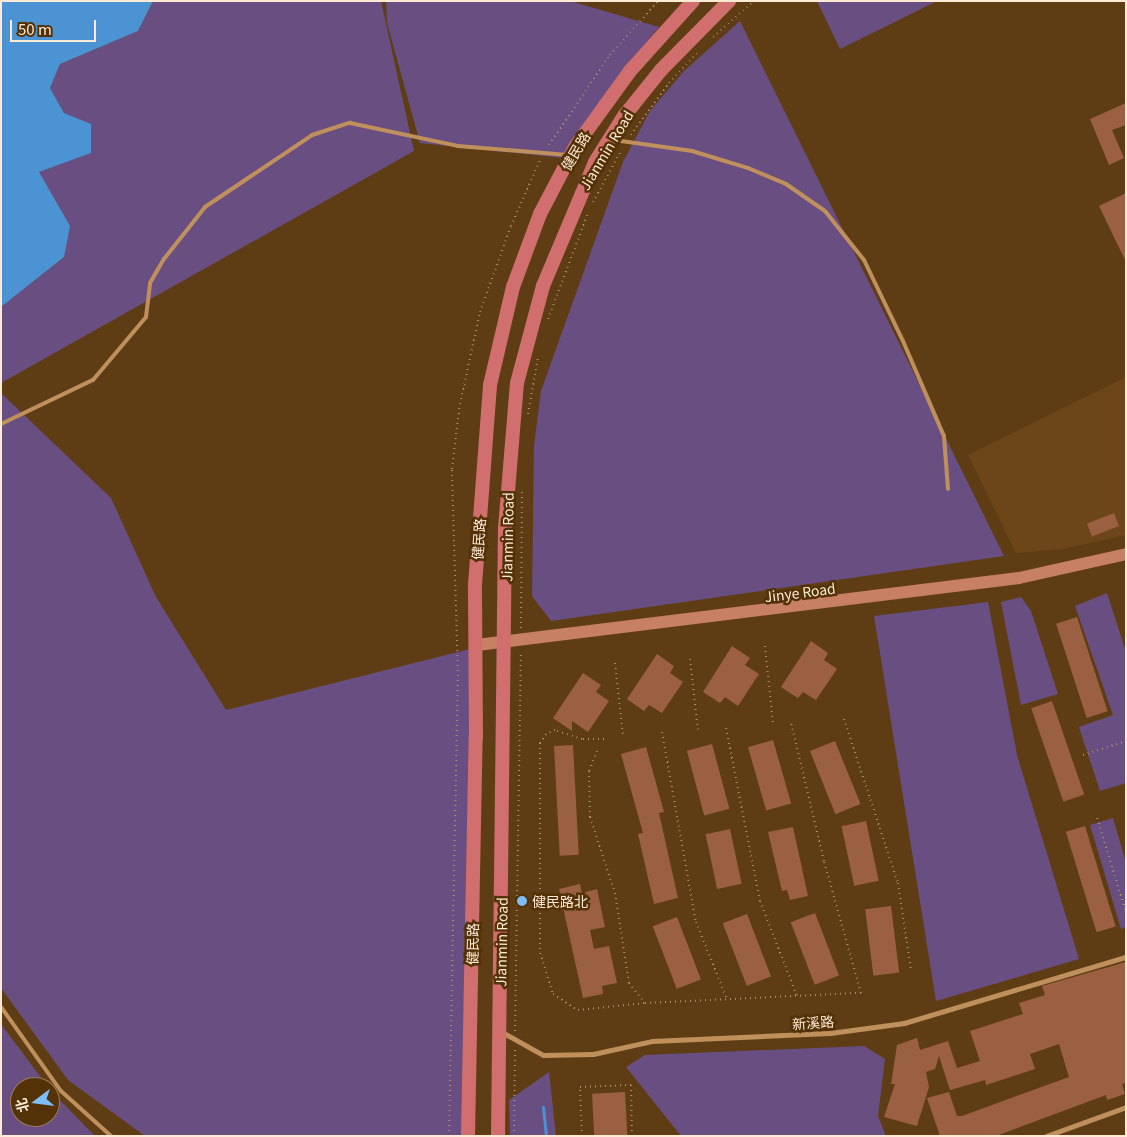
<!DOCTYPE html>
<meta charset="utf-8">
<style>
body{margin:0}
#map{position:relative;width:1127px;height:1137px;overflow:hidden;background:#5e3d14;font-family:Georgia,"Noto Sans SC",serif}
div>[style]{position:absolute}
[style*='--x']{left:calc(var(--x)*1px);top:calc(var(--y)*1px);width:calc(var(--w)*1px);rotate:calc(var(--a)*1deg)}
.built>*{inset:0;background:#6c4618}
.green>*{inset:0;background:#694f81}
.water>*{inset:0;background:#4b93d3}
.stream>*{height:3px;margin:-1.5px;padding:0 1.5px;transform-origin:1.5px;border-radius:1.5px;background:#4b93d3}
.building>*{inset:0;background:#9b6041;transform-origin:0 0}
.path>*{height:2px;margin-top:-1px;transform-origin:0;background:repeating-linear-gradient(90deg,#a88d6d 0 1px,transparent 0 5px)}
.lane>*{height:4px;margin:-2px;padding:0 2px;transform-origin:2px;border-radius:2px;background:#c0905c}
.street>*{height:5px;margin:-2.5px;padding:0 2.5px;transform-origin:2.5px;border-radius:2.5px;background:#c0905c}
.secondary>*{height:12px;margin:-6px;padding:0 6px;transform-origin:6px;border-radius:6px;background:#c88065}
.primary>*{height:14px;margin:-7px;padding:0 7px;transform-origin:7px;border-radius:7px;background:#d06f6d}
.dots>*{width:14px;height:14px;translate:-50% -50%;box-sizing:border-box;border:2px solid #533207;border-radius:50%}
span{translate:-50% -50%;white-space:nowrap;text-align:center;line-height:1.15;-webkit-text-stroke:5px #533207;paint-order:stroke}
.street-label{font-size:14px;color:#ffead5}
.poi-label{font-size:14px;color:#ffead5}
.left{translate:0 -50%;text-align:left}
.frame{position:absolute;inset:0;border:2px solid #ffead5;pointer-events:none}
.north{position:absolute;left:10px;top:1077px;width:50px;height:50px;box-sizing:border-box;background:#533207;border:1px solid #987c59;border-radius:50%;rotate:255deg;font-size:14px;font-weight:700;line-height:20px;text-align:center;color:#ffead5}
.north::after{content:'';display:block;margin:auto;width:18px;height:22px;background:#7dbef9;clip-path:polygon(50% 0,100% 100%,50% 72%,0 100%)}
.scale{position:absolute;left:10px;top:20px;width:86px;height:22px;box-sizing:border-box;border:2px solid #ffead5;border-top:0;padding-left:6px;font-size:15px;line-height:18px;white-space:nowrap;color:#ffead5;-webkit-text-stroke:4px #533207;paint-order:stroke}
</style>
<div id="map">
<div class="built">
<div style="clip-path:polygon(1126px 377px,1126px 535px,1063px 549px,1016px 553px,968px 455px)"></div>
</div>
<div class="green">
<div style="clip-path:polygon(153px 1px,381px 1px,414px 151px,1px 383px,1px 307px,64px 257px,38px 172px,91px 153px,90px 124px,64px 113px,50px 88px,60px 64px,138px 31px)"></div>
<div style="clip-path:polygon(386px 1px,570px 1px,659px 27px,620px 75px,564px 158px,420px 143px,387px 23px)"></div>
<div style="clip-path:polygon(817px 1px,937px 1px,840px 49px)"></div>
<div style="clip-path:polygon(740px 21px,1004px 556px,551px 621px,532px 596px,534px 446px,541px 391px,623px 162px,650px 111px,684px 71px)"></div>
<div style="clip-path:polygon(1px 393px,111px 498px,156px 597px,226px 710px,470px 649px,465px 1136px,145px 1136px,68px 1080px,1px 988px)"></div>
<div style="clip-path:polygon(1107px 593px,1126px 652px,1126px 783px,1100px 791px,1079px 727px,1113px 715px,1075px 606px)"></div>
<div style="clip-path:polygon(1021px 597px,1031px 611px,1058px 694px,1021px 705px,1001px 602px)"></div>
<div style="clip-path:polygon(988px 602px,1017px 755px,1079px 959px,936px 1001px,874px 616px)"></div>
<div style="clip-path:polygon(1113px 818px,1126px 863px,1126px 927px,1121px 929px,1090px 825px)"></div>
<div style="clip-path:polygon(1px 1024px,48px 1087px,20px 1087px,20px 1117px,50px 1117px,50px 1090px,95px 1136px,1px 1136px)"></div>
<div style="clip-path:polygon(864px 1046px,885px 1059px,878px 1116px,886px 1136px,681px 1136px,626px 1067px,645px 1055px)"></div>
<div style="clip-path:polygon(549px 1072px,556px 1136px,510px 1136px,509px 1100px)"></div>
</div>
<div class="water">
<div style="clip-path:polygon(1px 1px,153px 1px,138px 31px,60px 64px,50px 88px,64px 113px,91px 124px,91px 153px,39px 172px,70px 226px,64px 257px,1px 307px)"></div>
</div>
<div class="stream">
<div style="--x:543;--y:1107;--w:29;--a:84"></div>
</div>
<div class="building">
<div style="clip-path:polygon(1126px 103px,1126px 125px,1112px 130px,1124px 158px,1109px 165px,1090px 119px)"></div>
<div style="clip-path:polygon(1126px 193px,1126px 262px,1099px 206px)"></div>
<div style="left:1114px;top:513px;width:14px;height:29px;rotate:69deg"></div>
<div style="left:1077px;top:617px;width:99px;height:22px;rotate:72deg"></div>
<div style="clip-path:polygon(811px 641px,828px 653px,824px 660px,837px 669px,816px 700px,803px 692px,798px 698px,781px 687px)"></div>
<div style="clip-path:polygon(732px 646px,750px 658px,745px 665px,759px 674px,738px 706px,725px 697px,720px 703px,703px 692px)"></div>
<div style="clip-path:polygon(657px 654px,674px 666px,670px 673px,683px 682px,662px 713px,649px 705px,644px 711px,627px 699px)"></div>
<div style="clip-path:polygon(583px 673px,601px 685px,596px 692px,609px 701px,588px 732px,572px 721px,572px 731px,553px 718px)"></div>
<div style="left:1052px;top:701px;width:99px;height:22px;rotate:71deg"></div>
<div style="left:773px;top:740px;width:66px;height:26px;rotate:74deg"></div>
<div style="left:835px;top:741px;width:68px;height:27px;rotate:68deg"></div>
<div style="left:712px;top:744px;width:67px;height:26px;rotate:75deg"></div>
<div style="left:573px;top:745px;width:110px;height:19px;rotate:87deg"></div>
<div style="clip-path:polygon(646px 747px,664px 812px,659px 813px,678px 898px,654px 904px,638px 834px,643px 833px,621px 754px)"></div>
<div style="left:866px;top:821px;width:61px;height:25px;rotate:78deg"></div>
<div style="left:1085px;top:826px;width:105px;height:20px;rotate:73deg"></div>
<div style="clip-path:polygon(793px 827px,808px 896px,790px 900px,787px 890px,782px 891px,768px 832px)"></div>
<div style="left:730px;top:829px;width:56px;height:25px;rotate:78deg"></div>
<div style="clip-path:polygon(580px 884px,582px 893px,597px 889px,605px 927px,590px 930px,594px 949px,609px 946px,617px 983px,602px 986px,603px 994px,583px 998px,559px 889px)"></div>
<div style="left:891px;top:906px;width:67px;height:26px;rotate:83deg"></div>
<div style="left:815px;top:913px;width:67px;height:26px;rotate:69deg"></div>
<div style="left:747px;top:914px;width:67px;height:26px;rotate:69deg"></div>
<div style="left:677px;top:917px;width:67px;height:26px;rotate:69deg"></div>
<div style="clip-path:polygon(1126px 962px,1126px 1083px,1122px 1084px,1125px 1094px,1107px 1100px,1106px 1095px,996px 1136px,940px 1136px,927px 1098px,949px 1092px,957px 1116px,962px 1116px,1069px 1077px,1059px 1044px,1030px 1054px,1035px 1069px,986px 1085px,985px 1080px,950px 1090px,939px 1056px,935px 1069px,926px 1072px,929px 1087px,917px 1126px,884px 1117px,895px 1084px,891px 1084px,897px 1045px,917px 1038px,920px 1050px,948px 1041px,957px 1068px,980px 1061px,970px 1031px,1023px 1014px,1019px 1003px,1045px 995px,1042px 986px)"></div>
<div style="left:625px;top:1092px;width:44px;height:33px;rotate:87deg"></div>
</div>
<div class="path">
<div style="--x:713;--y:37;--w:55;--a:-41.3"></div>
<div style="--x:631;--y:135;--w:64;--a:-53.8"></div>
<div style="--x:669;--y:83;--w:41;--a:-47"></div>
<div style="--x:549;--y:145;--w:109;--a:-55.9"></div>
<div style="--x:610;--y:55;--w:72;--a:-48.4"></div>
<div style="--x:593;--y:202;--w:60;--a:-61.3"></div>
<div style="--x:548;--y:319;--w:113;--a:-69.3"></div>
<div style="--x:528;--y:414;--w:58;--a:-80"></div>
<div style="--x:521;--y:628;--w:140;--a:-89.6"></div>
<div style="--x:765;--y:646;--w:78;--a:84.1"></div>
<div style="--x:690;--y:659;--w:71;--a:83.6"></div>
<div style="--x:615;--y:663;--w:72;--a:83.7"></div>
<div style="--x:844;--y:719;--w:173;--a:71.8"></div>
<div style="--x:898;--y:883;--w:88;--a:81.5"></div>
<div style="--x:726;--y:728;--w:176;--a:78.9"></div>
<div style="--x:760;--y:901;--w:102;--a:68.7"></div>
<div style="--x:662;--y:732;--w:193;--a:79.9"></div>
<div style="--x:696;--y:922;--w:83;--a:68.1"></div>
<div style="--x:604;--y:739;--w:22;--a:180"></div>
<div style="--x:582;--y:739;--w:28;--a:-162"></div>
<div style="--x:555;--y:730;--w:10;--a:156"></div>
<div style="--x:546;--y:734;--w:11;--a:124"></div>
<div style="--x:540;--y:743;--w:210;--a:90"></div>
<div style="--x:540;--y:953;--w:43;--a:72.4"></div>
<div style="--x:553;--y:994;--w:30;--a:33"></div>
<div style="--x:578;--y:1010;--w:67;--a:-6"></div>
<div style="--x:645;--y:1003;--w:216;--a:-2.7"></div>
<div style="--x:861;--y:993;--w:137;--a:-105.7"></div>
<div style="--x:824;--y:861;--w:142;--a:-103.4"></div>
<div style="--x:597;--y:751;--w:22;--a:112"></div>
<div style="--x:589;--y:771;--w:46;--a:88.8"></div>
<div style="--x:590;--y:817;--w:80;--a:71.8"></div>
<div style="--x:615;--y:893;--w:91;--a:81.2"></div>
<div style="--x:629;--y:983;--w:26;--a:51"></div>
<div style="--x:1083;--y:755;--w:45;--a:-18"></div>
<div style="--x:1097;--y:818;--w:98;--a:72.9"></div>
<div style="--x:515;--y:1031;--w:380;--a:-89.1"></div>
<div style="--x:449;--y:1136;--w:460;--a:-88.9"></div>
<div style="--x:458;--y:676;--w:207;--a:-91.7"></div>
<div style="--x:452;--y:469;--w:60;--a:-83.3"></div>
<div style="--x:459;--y:409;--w:99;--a:-77.8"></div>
<div style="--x:480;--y:312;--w:91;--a:-70.2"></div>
<div style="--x:511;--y:226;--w:72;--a:-66.3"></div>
<div style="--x:514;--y:1136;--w:88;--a:-89.3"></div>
<div style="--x:582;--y:1136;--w:49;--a:-92.3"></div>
<div style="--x:580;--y:1087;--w:51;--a:-2.2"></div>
<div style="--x:631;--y:1085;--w:51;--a:88.9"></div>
</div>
<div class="lane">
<div style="--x:614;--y:140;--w:79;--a:8"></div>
<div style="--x:692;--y:151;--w:59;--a:16.9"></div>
<div style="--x:748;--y:168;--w:41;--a:22.8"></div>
<div style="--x:786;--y:184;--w:47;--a:34.7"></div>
<div style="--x:825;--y:211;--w:63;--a:51.5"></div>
<div style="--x:864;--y:260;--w:90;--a:64.3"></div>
<div style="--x:903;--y:341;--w:103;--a:66.7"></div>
<div style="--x:944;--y:436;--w:53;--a:85.7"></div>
<div style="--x:1;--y:424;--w:102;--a:-25.6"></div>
<div style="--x:93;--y:380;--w:82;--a:-49.9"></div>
<div style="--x:146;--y:317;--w:34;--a:-83"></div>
<div style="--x:150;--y:283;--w:28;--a:-60"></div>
<div style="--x:164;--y:259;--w:66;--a:-51.7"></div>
<div style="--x:205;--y:207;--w:129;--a:-33.9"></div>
<div style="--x:312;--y:135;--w:40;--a:-18"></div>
<div style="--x:350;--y:123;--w:110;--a:12"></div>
<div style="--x:458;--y:146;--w:110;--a:4.7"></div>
<div style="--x:1;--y:1007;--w:103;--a:54.5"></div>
<div style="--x:61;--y:1091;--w:67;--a:42"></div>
</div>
<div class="street">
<div style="--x:500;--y:1031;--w:49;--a:29.2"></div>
<div style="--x:543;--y:1055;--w:50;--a:-1.1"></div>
<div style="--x:593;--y:1054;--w:60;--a:-12.4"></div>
<div style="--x:652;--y:1041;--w:178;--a:-2.6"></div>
<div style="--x:830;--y:1033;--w:75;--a:-7.7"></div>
<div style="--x:904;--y:1023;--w:232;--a:-16.6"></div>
<div style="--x:1046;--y:1136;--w:85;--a:-19.9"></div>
</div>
<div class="secondary">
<div style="--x:477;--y:645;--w:546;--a:-7.05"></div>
<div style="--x:1019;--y:578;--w:110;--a:-12.6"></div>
</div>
<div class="primary">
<div style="--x:468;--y:1136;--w:399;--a:-88.9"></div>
<div style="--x:476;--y:737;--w:152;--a:-90.4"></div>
<div style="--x:475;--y:585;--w:201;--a:-85.7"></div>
<div style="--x:490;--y:385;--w:101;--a:-76.8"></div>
<div style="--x:513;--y:287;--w:78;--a:-69.7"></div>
<div style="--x:540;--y:214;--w:76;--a:-62.4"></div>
<div style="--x:575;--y:147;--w:94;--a:-54.1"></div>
<div style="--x:630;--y:71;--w:94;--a:-48"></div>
<div style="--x:498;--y:1136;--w:608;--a:-89.34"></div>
<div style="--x:505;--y:528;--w:145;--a:-85.3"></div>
<div style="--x:517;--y:383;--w:100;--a:-75"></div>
<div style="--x:543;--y:286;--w:134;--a:-67.2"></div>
<div style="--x:595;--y:162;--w:54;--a:-57.8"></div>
<div style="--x:624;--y:116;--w:59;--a:-51.2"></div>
<div style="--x:661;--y:70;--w:97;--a:-45.4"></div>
</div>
<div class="dots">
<div style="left:522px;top:901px;background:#7dbef9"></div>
</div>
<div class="street-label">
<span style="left:606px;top:150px;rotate:-59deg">Jianmin Road</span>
<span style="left:575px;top:151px;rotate:-59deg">健民路</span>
<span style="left:507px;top:537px;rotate:-89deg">Jianmin Road</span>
<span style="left:478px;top:539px;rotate:-86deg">健民路</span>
<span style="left:800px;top:592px;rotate:-7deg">Jinye Road</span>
<span style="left:501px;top:942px;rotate:-89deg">Jianmin Road</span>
<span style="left:472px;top:944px;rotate:-89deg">健民路</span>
<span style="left:813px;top:1022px;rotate:-4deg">新溪路</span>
</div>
<div class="poi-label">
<span class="left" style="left:532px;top:901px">健民路北</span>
</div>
<div class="frame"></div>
<div class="north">北</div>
<div class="scale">50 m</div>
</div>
